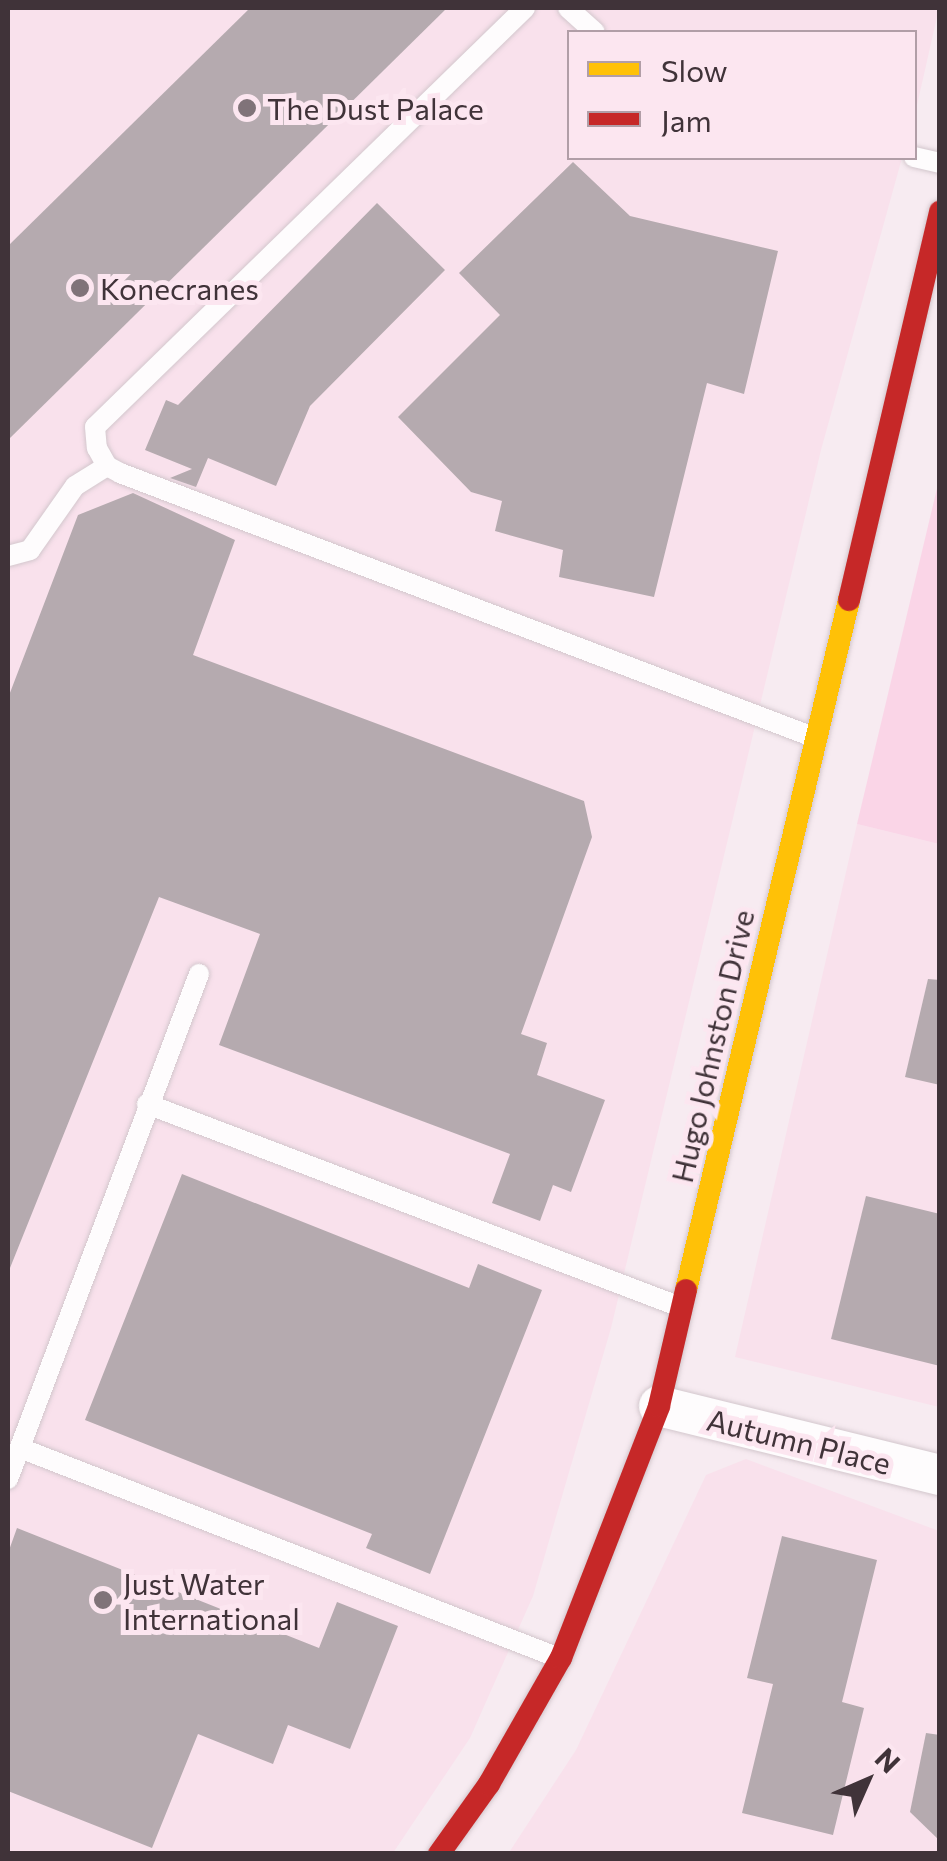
<!DOCTYPE html>
<style>
body{margin:0}
#map{position:relative;width:947px;height:1861px;overflow:hidden;background:#f7ebf1;font-family:Commissioner,sans-serif}
div>[style]{position:absolute}
[style*='--x']{left:calc(var(--x)*1px);top:calc(var(--y)*1px);width:calc(var(--w)*1px);rotate:calc(var(--a)*1deg)}
.built>*{inset:0;background:#f9e1ec}
.green>*{inset:0;background:#fad5e7}
.building>*{inset:0;background:#b5aaaf}
.roads{filter:drop-shadow(0 0 2px #d3c7cd) drop-shadow(0 0 2px #d3c7cd)}
.lane>*{height:20px;margin:-10px;padding:0 10px;transform-origin:10px;border-radius:10px;background:#fefcfd}
.street>*{height:40px;margin:-20px;padding:0 20px;transform-origin:20px;border-radius:20px;background:#fefcfd}
.slow>*{height:22px;margin:-11px;padding:0 11px;transform-origin:11px;border-radius:11px;background:#ffc107}
.jam>*{height:22px;margin:-11px;padding:0 11px;transform-origin:11px;border-radius:11px;background:#c62828}
.dots>*{width:28px;height:28px;translate:-50% -50%;box-sizing:border-box;border:5px solid #fce6f0;border-radius:50%}
span{translate:-50% -50%;white-space:nowrap;text-align:center;line-height:1.15;-webkit-text-stroke:10px #fce6f0;paint-order:stroke}
.poi-label{font-size:30px;color:#403339}
.left{translate:0 -50%;text-align:left}
.street-label{font-size:30px;color:#403339}
.frame{position:absolute;inset:0;border:10px solid #403339;pointer-events:none}
.legend{position:absolute;left:567px;top:30px;width:350px;height:130px;box-sizing:border-box;background:#fce6f0;border:2px solid #b19ea7;margin:0;padding:12px 18px;list-style:none;font-size:30px;color:#403339}
.legend li{display:flex;align-items:center;gap:20px;height:50px}
.legend b{width:50px;border:2px solid #b19ea7}
.north{position:absolute;left:817px;top:1731px;width:100px;height:100px;-webkit-text-stroke:8px #fce6f0;paint-order:stroke;rotate:45deg;font-size:28px;font-weight:700;line-height:40px;text-align:center;color:#403339}
.north::after{content:'';display:block;margin:auto;width:35px;height:45px;background:#403339;clip-path:polygon(50% 0,100% 100%,50% 72%,0 100%)}
</style>
<div id="map">
<div class="built">
<div style="clip-path:polygon(8px 8px,939px 8px,915px 114px,914px 32px,570px 32px,570px 158px,902px 158px,821px 450px,611px 1328px,533px 1596px,470px 1738px,393px 1853px,8px 1853px)"></div>
<div style="clip-path:polygon(857px 824px,939px 844px,939px 1407px,735px 1357px)"></div>
<div style="clip-path:polygon(746px 1459px,939px 1531px,939px 1853px,508px 1854px,576px 1750px,706px 1475px)"></div>
</div>
<div class="green">
<div style="clip-path:polygon(939px 480px,939px 844px,857px 824px)"></div>
</div>
<div class="building">
<div style="clip-path:polygon(250px 8px,447px 8px,8px 440px,8px 246px)"></div>
<div style="clip-path:polygon(573px 162px,630px 216px,778px 251px,744px 394px,707px 383px,654px 597px,559px 577px,563px 550px,495px 531px,502px 501px,471px 492px,398px 417px,500px 315px,459px 273px)"></div>
<div style="clip-path:polygon(377px 203px,445px 270px,310px 406px,276px 486px,208px 458px,196px 487px,170px 478px,192px 469px,145px 450px,166px 400px,178px 405px)"></div>
<div style="clip-path:polygon(133px 493px,235px 540px,193px 655px,584px 801px,592px 837px,521px 1034px,547px 1043px,537px 1075px,605px 1100px,571px 1192px,553px 1185px,540px 1221px,492px 1203px,510px 1154px,219px 1045px,260px 934px,159px 897px,8px 1273px,8px 698px,78px 515px)"></div>
<div style="clip-path:polygon(928px 979px,940px 980px,940px 1085px,905px 1077px)"></div>
<div style="clip-path:polygon(182px 1174px,469px 1288px,478px 1264px,542px 1290px,430px 1574px,366px 1548px,372px 1534px,85px 1420px)"></div>
<div style="clip-path:polygon(866px 1196px,940px 1214px,940px 1366px,831px 1339px)"></div>
<div style="clip-path:polygon(17px 1528px,319px 1648px,337px 1602px,398px 1626px,350px 1749px,288px 1725px,273px 1764px,198px 1734px,152px 1848px,8px 1791px,8px 1553px)"></div>
<div style="clip-path:polygon(782px 1536px,877px 1560px,842px 1702px,864px 1708px,833px 1835px,742px 1813px,773px 1684px,747px 1678px)"></div>
<div style="clip-path:polygon(926px 1733px,940px 1735px,940px 1841px,910px 1812px)"></div>
</div>
<div class="roads">
<div class="lane">
<div style="--x:525;--y:8;--w:600;--a:135.74"></div>
<div style="--x:95;--y:427;--w:21;--a:85"></div>
<div style="--x:97;--y:448;--w:21;--a:61"></div>
<div style="--x:107;--y:466;--w:15;--a:28"></div>
<div style="--x:120;--y:473;--w:742;--a:20.85"></div>
<div style="--x:568;--y:8;--w:36;--a:42"></div>
<div style="--x:914;--y:157;--w:27;--a:13"></div>
<div style="--x:8;--y:556;--w:23;--a:-15"></div>
<div style="--x:30;--y:550;--w:78;--a:-54.9"></div>
<div style="--x:75;--y:486;--w:38;--a:-32"></div>
<div style="--x:147;--y:1104;--w:568;--a:20.83"></div>
<div style="--x:20;--y:1448;--w:578;--a:21.29"></div>
<div style="--x:8;--y:1479;--w:540;--a:-69.28"></div>
</div>
<div class="street">
<div style="--x:659;--y:1406;--w:289;--a:13.8"></div>
</div>
<div class="slow">
<div style="--x:686;--y:1290;--w:709;--a:-76.71"></div>
</div>
<div class="jam">
<div style="--x:849;--y:600;--w:399;--a:-76.8"></div>
<div style="--x:439;--y:1854;--w:86;--a:-54.5"></div>
<div style="--x:489;--y:1784;--w:145;--a:-60.3"></div>
<div style="--x:561;--y:1658;--w:270;--a:-68.7"></div>
<div style="--x:659;--y:1406;--w:119;--a:-76.9"></div>
</div>
</div>
<div class="dots">
<div style="left:247px;top:108px;background:#807379"></div>
<div style="left:80px;top:288px;background:#807379"></div>
<div style="left:103px;top:1600px;background:#807379"></div>
</div>
<div class="poi-label">
<span class="left" style="left:267px;top:108px">The Dust Palace</span>
<span class="left" style="left:100px;top:288px">Konecranes</span>
<span class="left" style="left:123px;top:1600px">Just Water<br>International</span>
</div>
<div class="street-label">
<span style="left:712px;top:1046px;rotate:-77deg">Hugo Johnston Drive</span>
<span style="left:799px;top:1441px;rotate:14deg">Autumn Place</span>
</div>
<div class="frame"></div>
<ul class="legend">
<li><b style="height:12px;background:#ffc107"></b>Slow</li>
<li><b style="height:12px;background:#c62828"></b>Jam</li>
</ul>
<div class="north">N</div>
</div>
